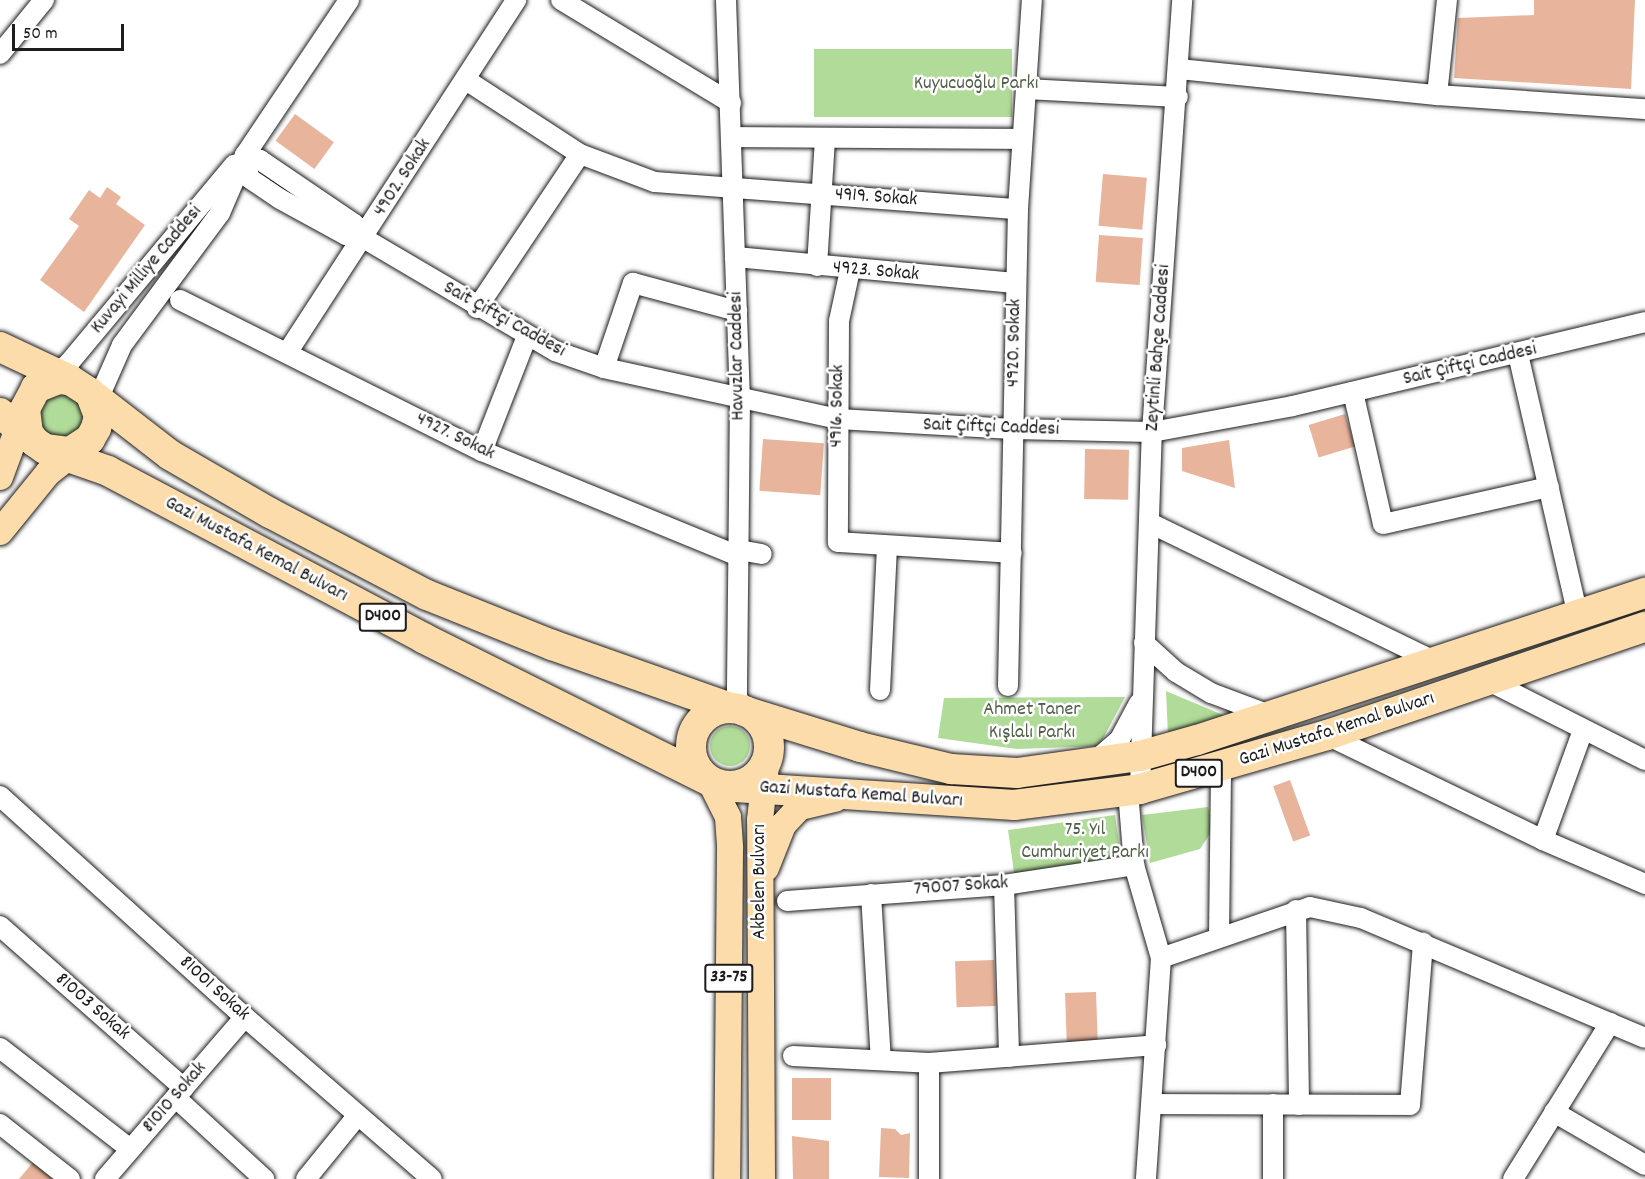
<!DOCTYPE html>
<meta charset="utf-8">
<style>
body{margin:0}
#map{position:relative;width:1645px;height:1179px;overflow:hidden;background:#fff;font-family:Dekko,sans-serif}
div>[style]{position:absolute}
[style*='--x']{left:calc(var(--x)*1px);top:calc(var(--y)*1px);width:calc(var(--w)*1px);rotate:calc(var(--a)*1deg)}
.green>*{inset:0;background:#b1db98;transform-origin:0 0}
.round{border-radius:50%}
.building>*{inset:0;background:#e8b49b;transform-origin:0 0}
.roads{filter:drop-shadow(0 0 2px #1c1c1c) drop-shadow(0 0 2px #1c1c1c)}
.minor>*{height:20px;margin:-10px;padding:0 10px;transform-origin:10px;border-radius:10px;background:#fff}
.major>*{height:26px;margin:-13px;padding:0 13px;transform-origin:13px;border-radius:13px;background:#fddcac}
.highway>*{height:30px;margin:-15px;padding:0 15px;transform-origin:15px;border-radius:15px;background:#fddcac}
.highway>.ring{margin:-15px;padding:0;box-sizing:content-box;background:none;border:30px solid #fddcac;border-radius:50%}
span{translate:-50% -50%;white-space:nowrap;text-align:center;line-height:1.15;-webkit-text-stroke:5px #fff;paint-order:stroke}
.shield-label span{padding:2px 4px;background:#fff;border:2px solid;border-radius:4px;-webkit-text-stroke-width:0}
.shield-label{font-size:18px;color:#1c1c1c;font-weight:700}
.park-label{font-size:20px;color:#505f47}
.street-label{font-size:20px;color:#1c1c1c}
.scale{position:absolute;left:12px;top:24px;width:112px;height:27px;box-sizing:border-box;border:3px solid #1c1c1c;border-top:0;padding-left:8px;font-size:18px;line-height:21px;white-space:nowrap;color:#1c1c1c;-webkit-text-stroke:4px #fff;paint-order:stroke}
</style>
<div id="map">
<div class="green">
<div style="left:814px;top:49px;width:198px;height:68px"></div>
<div class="round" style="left:39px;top:394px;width:44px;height:44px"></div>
<div style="clip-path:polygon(1166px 691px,1230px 718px,1168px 735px)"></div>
<div style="clip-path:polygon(1125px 697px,1099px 746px,1017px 749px,938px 738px,944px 698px)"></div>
<div class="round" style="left:710px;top:726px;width:40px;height:40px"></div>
<div style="clip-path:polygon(1208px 807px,1213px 829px,1200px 849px,1150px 863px,1142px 815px)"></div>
<div style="left:1115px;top:815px;width:45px;height:108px;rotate:82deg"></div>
</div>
<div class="building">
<div style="clip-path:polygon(1534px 0,1635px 0,1631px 89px,1454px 78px,1458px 18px,1534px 15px)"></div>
<div style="left:295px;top:114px;width:48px;height:33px;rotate:36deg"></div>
<div style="left:1103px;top:174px;width:44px;height:52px;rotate:5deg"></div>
<div style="clip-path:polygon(107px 187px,121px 197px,116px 204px,145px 225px,84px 312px,40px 280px,79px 226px,69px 219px,89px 190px,100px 198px)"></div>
<div style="left:1099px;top:235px;width:44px;height:47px;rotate:4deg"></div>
<div style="left:1345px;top:414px;width:34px;height:38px;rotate:73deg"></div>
<div style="left:763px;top:439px;width:61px;height:52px;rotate:4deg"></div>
<div style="clip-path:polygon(1229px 440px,1235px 488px,1182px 471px,1182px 448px)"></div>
<div style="left:1085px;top:449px;width:44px;height:50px;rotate:1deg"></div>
<div style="left:1290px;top:780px;width:59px;height:18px;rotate:70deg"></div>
<div style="left:994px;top:960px;width:46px;height:39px;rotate:88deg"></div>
<div style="left:1096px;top:992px;width:50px;height:31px;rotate:88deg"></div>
<div style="left:792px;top:1078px;width:39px;height:42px"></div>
<div style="clip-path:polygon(881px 1128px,895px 1129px,901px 1135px,910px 1133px,909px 1178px,879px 1177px)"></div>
<div style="clip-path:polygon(792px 1136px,829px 1141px,829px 1179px,793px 1179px)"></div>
<div style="clip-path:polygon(34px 1161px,56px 1179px,19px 1179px)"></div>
</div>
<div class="roads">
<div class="minor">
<div style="--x:561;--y:0;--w:199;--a:31.2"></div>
<div style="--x:726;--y:0;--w:400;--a:88"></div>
<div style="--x:740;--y:400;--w:297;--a:90.6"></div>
<div style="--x:737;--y:697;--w:16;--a:63"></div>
<div style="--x:0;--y:54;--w:70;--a:-50.8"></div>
<div style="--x:1179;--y:69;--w:259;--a:5.8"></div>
<div style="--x:1437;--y:95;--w:208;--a:3.9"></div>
<div style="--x:466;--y:80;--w:136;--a:33"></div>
<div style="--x:580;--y:154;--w:80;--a:20.5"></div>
<div style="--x:655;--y:182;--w:364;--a:4.3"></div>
<div style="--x:1026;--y:89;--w:152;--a:3"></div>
<div style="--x:1437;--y:95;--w:96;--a:-84"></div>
<div style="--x:733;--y:137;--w:289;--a:0.4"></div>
<div style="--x:245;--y:155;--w:23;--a:80"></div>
<div style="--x:249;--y:178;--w:37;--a:34"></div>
<div style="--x:280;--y:199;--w:75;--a:28.6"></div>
<div style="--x:346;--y:235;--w:19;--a:12"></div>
<div style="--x:365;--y:239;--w:221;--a:30.5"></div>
<div style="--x:555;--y:351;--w:52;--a:19.1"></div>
<div style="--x:604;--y:368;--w:239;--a:12.3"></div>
<div style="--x:838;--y:419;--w:175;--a:3.3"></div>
<div style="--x:1013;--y:429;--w:139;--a:1.2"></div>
<div style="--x:1152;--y:432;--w:143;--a:-10.4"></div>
<div style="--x:1293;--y:406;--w:362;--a:-13.4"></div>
<div style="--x:245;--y:155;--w:16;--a:18"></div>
<div style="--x:260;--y:160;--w:114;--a:34.2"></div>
<div style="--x:354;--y:224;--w:19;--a:54"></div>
<div style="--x:735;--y:257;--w:282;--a:5.3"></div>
<div style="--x:817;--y:266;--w:128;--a:-86.4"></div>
<div style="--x:850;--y:270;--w:52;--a:102.2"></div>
<div style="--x:839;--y:321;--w:221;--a:90.3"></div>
<div style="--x:838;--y:542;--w:174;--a:3.6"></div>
<div style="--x:180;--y:300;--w:338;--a:26.6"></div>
<div style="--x:482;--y:451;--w:277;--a:22.3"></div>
<div style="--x:477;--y:308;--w:185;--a:-56.2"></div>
<div style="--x:287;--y:353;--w:421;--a:-57"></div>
<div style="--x:1518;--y:354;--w:268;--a:77.1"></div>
<div style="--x:604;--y:368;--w:90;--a:-71.2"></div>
<div style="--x:633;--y:283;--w:108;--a:15.1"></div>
<div style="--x:50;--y:379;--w:25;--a:-40"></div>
<div style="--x:69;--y:363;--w:258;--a:-50.2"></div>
<div style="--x:1353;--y:392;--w:135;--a:77.2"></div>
<div style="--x:1383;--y:524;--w:170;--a:-12.6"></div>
<div style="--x:96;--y:404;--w:64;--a:-66.2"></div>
<div style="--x:122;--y:345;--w:164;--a:-53.4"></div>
<div style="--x:220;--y:213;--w:63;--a:-66.7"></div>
<div style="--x:245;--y:155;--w:187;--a:-56.1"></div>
<div style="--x:482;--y:451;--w:123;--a:-68.6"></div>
<div style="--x:1152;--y:524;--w:318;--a:25.9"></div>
<div style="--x:739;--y:550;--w:23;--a:10"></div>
<div style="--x:1144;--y:643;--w:43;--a:42.2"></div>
<div style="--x:1176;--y:672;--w:41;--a:31"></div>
<div style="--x:1211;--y:693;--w:65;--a:20.7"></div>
<div style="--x:1489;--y:681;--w:175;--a:26.9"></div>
<div style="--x:1008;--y:686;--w:477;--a:-88.8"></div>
<div style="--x:1018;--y:209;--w:209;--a:-86.2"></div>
<div style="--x:880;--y:690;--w:144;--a:-87.2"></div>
<div style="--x:1327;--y:735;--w:240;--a:25.9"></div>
<div style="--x:1543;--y:840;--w:111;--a:23.3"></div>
<div style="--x:1096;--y:760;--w:32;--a:-41"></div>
<div style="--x:1120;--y:739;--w:40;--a:-62"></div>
<div style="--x:1140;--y:789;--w:357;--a:-88.1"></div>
<div style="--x:1152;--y:432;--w:433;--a:-86"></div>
<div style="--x:1128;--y:791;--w:74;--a:85.4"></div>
<div style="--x:1134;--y:865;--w:97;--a:73.8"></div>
<div style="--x:1161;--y:958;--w:222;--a:93.9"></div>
<div style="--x:0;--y:796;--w:330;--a:42.1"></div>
<div style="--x:245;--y:1017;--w:247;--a:40.9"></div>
<div style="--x:1543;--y:840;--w:117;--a:-70"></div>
<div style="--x:1004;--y:885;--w:172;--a:88.3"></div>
<div style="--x:871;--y:894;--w:166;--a:86.6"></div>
<div style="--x:787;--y:901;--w:218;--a:-4.2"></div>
<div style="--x:1004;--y:885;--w:132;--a:-8.7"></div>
<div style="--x:1296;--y:910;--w:195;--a:89.1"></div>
<div style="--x:0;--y:926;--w:245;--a:41.4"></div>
<div style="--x:1219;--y:937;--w:171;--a:-89.3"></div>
<div style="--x:1161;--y:958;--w:157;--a:-18.9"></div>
<div style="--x:1310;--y:907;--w:52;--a:12.2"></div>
<div style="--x:1361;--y:918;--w:308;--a:22.9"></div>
<div style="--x:0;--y:1048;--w:165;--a:37.8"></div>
<div style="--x:793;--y:1056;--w:136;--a:2.9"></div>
<div style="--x:929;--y:1063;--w:228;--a:-4.5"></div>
<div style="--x:929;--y:1063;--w:116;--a:90"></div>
<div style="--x:176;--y:1098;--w:120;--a:42.6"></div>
<div style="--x:1152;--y:1104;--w:258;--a:0.2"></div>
<div style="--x:1410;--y:1105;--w:163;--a:-85.4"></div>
<div style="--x:1554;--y:1112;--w:105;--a:30.2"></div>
<div style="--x:0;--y:1124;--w:89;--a:38.2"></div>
<div style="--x:105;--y:1179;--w:214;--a:-49.2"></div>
<div style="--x:306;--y:1179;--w:82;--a:-50.9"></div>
<div style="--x:1273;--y:1179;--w:75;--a:-90"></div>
<div style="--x:1513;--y:1179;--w:184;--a:-58.1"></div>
</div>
<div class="major">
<div style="--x:0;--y:477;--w:69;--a:-69.7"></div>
<div style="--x:0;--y:532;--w:76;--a:-50.9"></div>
<div style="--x:48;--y:473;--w:42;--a:-38.2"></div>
<div style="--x:710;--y:781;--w:40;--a:63.4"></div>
<div style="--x:728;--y:817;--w:31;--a:86"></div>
<div style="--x:730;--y:848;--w:331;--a:90.5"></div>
<div style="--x:766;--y:868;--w:46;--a:-68.4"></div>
<div style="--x:783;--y:825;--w:25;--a:-47"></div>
<div style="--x:800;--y:807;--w:36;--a:-13"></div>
<div style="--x:762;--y:1179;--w:359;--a:-90.3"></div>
<div style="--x:760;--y:820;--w:54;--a:-83.7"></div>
</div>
<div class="highway">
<div style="--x:0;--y:347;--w:77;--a:25.2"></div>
<div style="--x:90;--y:393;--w:101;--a:37.8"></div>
<div style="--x:170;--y:455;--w:116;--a:30.1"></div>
<div style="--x:270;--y:513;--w:177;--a:27.6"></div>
<div style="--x:427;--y:595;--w:135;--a:21.8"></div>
<div style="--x:552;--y:645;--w:190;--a:19.4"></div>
<div style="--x:0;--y:413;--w:45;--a:39.6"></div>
<div style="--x:35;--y:442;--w:12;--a:35"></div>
<div style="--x:45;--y:449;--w:25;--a:7"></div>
<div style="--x:70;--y:452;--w:24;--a:-33"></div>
<div style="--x:90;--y:439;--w:13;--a:-61"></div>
<div style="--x:96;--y:428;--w:12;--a:-76"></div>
<div style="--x:99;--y:416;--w:25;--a:-111"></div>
<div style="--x:90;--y:393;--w:24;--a:-147"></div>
<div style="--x:70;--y:380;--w:12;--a:-175"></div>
<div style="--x:58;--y:379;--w:24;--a:158"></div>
<div style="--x:36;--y:388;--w:24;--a:118"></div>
<div style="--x:25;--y:409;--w:24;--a:83"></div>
<div style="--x:28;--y:433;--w:11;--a:52"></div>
<div style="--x:57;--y:453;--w:54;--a:19.4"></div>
<div style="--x:108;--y:471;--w:357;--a:27.9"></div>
<div style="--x:423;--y:638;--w:321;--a:26.5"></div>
<div class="ring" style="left:691px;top:708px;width:48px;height:48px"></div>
<div style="--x:744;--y:711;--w:121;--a:17.2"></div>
<div style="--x:860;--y:747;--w:94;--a:13.6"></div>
<div style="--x:951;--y:769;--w:66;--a:3.5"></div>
<div style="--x:1017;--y:773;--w:124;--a:-7.9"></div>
<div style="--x:1140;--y:756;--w:59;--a:-15.7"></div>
<div style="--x:1197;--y:740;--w:472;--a:-18.2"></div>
<div style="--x:735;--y:787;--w:280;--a:3.7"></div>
<div style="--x:1014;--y:805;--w:127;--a:-7.2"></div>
<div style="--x:1140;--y:789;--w:195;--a:-16.1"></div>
<div style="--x:1327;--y:735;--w:336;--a:-18.8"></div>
</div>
</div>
<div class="shield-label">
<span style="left:383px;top:617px">D400</span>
<span style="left:1199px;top:773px">D400</span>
<span style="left:729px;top:978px">33-75</span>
</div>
<div class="park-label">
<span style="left:976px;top:84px">Kuyucuoğlu Parkı</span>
<span style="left:1032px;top:722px">Ahmet Taner<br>Kışlalı Parkı</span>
<span style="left:1085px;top:842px">75. Yıl<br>Cumhuriyet Parkı</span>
</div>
<div class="street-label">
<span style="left:403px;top:178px;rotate:-57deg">4902. Sokak</span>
<span style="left:876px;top:198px;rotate:4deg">4919. Sokak</span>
<span style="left:147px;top:270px;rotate:-50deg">Kuvayi Milliye Caddesi</span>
<span style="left:876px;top:272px;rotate:5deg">4923. Sokak</span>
<span style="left:504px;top:320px;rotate:29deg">Sait Çiftçi Caddesi</span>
<span style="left:1015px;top:343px;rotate:-89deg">4920. Sokak</span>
<span style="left:1159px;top:348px;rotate:-86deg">Zeytinli Bahçe Caddesi</span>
<span style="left:738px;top:356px;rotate:-91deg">Havuzlar Caddesi</span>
<span style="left:1470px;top:365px;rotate:-13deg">Sait Çiftçi Caddesi</span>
<span style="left:838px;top:406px;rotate:-89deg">4916. Sokak</span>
<span style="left:991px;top:428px;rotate:2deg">Sait Çiftçi Caddesi</span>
<span style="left:455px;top:437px;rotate:26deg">4927. Sokak</span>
<span style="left:256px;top:550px;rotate:28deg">Gazi Mustafa Kemal Bulvarı</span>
<span style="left:1337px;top:730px;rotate:-18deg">Gazi Mustafa Kemal Bulvarı</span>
<span style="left:861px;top:795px;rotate:4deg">Gazi Mustafa Kemal Bulvarı</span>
<span style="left:760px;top:882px;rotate:-90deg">Akbelen Bulvarı</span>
<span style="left:961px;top:887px;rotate:-4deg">79007 Sokak</span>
<span style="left:214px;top:989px;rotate:42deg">81001 Sokak</span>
<span style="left:92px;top:1007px;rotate:41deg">81003 Sokak</span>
<span style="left:175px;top:1098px;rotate:-49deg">81010 Sokak</span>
</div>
<div class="scale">50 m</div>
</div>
